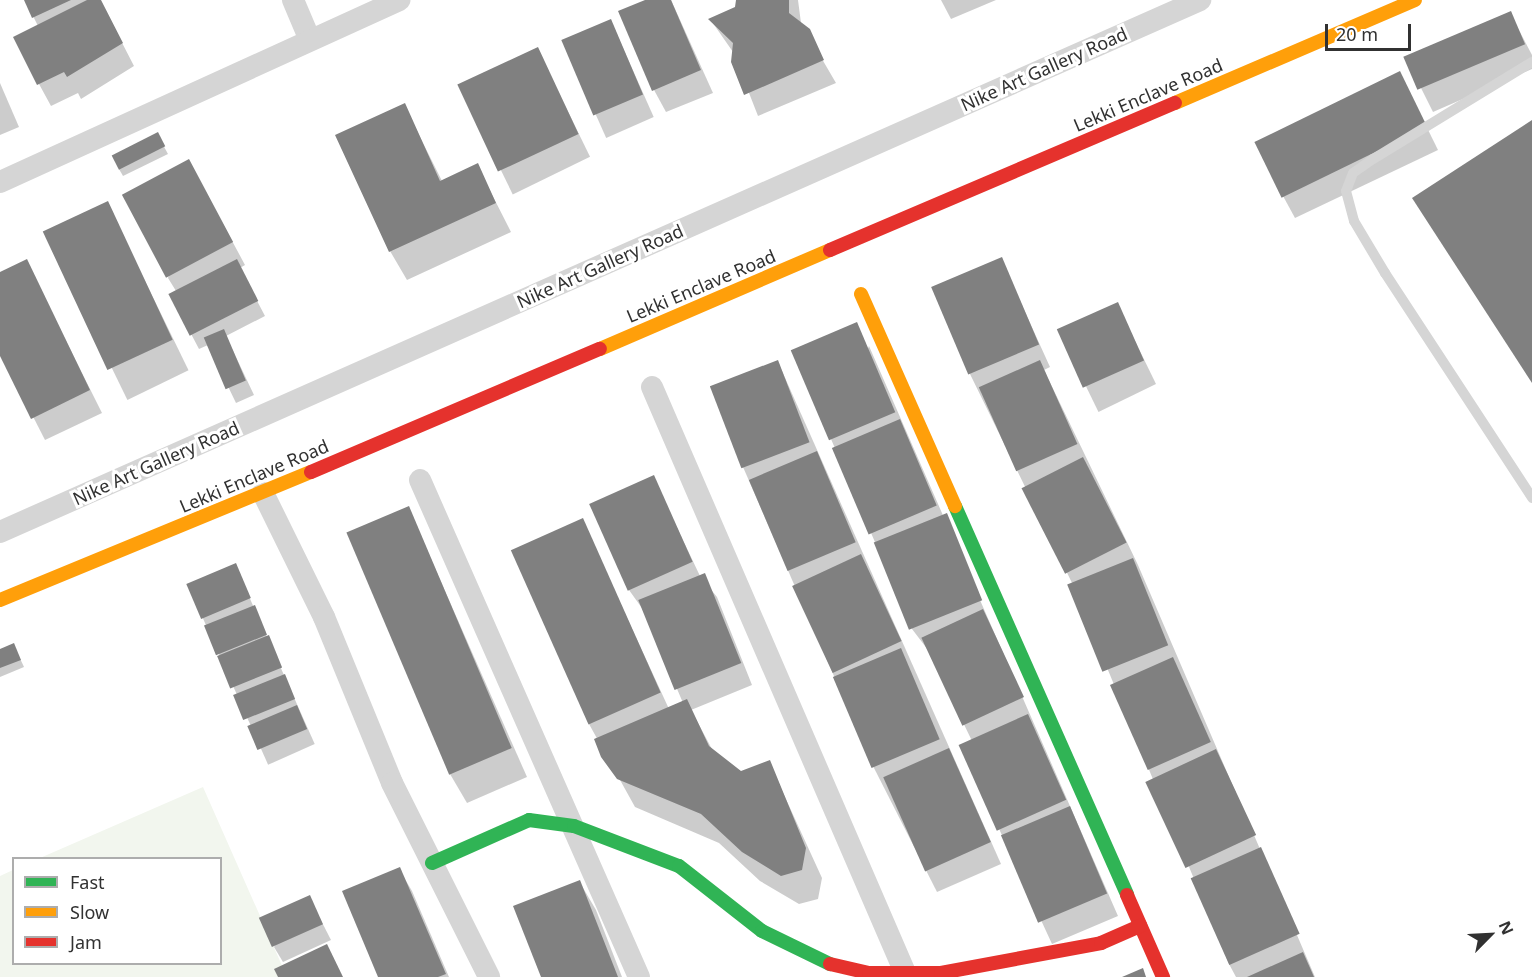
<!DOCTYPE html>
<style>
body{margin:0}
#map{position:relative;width:1532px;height:977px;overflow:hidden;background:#fff;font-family:"Noto Sans",sans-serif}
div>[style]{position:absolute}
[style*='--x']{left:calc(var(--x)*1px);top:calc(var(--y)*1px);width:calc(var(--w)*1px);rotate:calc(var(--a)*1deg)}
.green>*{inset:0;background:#f2f6ee}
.shadow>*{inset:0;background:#0003;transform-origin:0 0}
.building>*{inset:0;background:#808080;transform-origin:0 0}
.lane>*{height:10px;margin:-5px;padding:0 5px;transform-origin:5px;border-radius:5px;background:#d5d5d5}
.street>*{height:22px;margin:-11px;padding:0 11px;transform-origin:11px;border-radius:11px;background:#d5d5d5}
.fast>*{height:14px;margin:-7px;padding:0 7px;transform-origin:7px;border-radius:7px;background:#30b455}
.slow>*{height:14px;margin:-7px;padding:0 7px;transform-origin:7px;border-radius:7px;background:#ff9f0a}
.jam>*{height:14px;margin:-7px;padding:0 7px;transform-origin:7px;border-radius:7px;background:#e5322d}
span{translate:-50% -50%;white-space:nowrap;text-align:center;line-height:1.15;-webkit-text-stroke:6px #fff;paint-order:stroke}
.street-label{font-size:18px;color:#313131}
.legend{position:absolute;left:12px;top:857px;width:210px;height:108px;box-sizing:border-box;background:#fff;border:2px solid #adadad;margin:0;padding:8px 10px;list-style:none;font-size:18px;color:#313131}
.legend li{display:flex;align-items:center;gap:12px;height:30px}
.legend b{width:30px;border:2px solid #adadad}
.north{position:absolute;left:1460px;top:905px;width:60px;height:60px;-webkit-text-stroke:4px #fff;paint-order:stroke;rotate:66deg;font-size:16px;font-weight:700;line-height:24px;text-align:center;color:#313131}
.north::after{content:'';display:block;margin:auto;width:21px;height:27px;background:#313131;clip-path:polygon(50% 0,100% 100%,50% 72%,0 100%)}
.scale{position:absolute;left:1325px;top:24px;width:86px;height:27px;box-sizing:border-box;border:3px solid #313131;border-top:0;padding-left:8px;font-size:18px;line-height:21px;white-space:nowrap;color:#313131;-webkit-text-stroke:4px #fff;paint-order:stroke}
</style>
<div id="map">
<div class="green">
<div style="clip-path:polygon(203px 787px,287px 977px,0 977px,0 876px,13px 870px,14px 964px,220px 964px,220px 858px,40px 858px)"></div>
</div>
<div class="shadow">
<div style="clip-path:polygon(25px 0,100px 0,134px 66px,81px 99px,78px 93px,51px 106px,39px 84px,38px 26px)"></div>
<div style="clip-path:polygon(649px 0,671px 0,713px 93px,666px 112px,654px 90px)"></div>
<div style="clip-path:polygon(738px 0,798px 0,801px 23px,836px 83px,758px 116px,733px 52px,710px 19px,736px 8px)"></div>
<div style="clip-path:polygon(941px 0,996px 0,951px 19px)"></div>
<div style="clip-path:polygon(1510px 13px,1532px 55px,1532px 69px,1433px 112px,1406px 58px)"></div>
<div style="left:611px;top:21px;width:105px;height:52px;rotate:66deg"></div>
<div style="left:537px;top:48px;width:121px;height:86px;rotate:64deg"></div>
<div style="clip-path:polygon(1400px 73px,1438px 150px,1295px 218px,1283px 196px)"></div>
<div style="clip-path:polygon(0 83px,19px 127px,0 135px)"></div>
<div style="clip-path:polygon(404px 105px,442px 181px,477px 165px,511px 232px,407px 280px,390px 251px)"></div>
<div style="clip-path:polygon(157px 134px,168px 154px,123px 176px,119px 169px)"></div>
<div style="clip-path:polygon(201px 183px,245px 265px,240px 268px,265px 316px,226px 336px,254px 395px,236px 403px,208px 345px,199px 349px,170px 294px,176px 291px,168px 278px)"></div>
<div style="left:107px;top:203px;width:186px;height:68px;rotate:64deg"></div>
<div style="clip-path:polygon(1001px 259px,1050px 367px,1044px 370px,1138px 565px,1315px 977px,1236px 977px,1229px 964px,1073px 585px,970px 374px)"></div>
<div style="clip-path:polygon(26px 261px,102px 413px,45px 440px,0 352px,0 274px)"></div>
<div style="left:1117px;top:304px;width:89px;height:64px;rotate:64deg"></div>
<div style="clip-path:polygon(869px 346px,1118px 916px,1052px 944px,1000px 831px,972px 741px,928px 650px,912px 629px,831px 439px)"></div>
<div style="clip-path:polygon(778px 362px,1001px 864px,937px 892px,874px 768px,743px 467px)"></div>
<div style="clip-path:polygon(653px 477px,700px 576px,717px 597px,752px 685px,691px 710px,713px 751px,741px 773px,769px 762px,822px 878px,818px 899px,799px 904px,760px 881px,719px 843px,635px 807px,589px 724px,582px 520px,669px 709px,683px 703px,644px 611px,629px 590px)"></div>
<div style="clip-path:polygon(408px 507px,527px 777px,467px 803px,450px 774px)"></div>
<div style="left:235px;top:565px;width:196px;height:51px;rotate:66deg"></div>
<div style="clip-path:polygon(0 650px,17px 652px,24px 667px,0 677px)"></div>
<div style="clip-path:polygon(399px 869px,412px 891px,449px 977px,380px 977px)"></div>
<div style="clip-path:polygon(579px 881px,596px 910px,622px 977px,543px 977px)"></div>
<div style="clip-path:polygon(309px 897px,331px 940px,283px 962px,274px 947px)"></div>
</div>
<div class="building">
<div style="clip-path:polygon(24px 0,71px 0,32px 18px)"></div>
<div style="clip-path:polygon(87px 0,101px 0,123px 43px,67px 77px,64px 72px,37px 85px,13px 37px)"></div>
<div style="clip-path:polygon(645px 0,671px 0,701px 70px,652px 91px,618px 11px)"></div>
<div style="clip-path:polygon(736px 0,789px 0,789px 13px,810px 29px,824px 60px,744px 95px,731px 62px,733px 43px,708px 19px,735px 7px)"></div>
<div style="left:1511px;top:11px;width:36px;height:117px;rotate:67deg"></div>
<div style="left:611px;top:19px;width:82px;height:54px;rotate:67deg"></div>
<div style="left:538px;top:47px;width:96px;height:89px;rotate:65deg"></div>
<div style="left:1400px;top:71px;width:62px;height:162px;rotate:64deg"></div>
<div style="clip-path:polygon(405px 103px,440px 181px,478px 163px,496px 203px,389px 252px,335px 135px)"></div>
<div style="clip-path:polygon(1532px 120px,1532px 383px,1412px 198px)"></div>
<div style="left:158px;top:132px;width:16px;height:52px;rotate:63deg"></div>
<div style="left:189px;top:159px;width:94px;height:76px;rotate:62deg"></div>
<div style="left:108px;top:201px;width:153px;height:72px;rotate:65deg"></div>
<div style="left:1002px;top:257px;width:95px;height:77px;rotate:67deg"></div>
<div style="clip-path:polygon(27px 259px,90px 390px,31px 419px,0 356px,0 272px)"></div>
<div style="left:237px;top:259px;width:47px;height:77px;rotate:63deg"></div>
<div style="left:1118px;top:302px;width:64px;height:67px;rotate:66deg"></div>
<div style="left:857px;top:322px;width:98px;height:72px;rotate:67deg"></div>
<div style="left:224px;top:329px;width:56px;height:22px;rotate:67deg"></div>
<div style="left:778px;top:360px;width:88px;height:73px;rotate:69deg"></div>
<div style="left:1040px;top:360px;width:92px;height:67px;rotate:66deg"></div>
<div style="left:900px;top:419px;width:94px;height:74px;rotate:67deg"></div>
<div style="left:817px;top:451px;width:99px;height:74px;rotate:67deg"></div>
<div style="left:1083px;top:457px;width:96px;height:69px;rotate:63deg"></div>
<div style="left:654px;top:475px;width:95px;height:71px;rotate:66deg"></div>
<div style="left:409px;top:506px;width:263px;height:68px;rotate:67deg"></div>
<div style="left:947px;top:513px;width:94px;height:79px;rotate:68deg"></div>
<div style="left:583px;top:518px;width:191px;height:79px;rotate:66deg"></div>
<div style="left:861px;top:554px;width:96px;height:76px;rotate:65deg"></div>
<div style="left:1133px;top:558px;width:94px;height:71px;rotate:68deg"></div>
<div style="left:236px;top:563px;width:38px;height:54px;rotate:67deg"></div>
<div style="left:705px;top:573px;width:97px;height:72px;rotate:68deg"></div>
<div style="left:255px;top:605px;width:32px;height:55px;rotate:68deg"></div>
<div style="left:983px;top:609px;width:97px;height:68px;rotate:65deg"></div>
<div style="left:269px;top:635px;width:35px;height:56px;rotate:68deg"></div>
<div style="clip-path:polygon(14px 643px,21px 660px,0 668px,0 649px)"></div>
<div style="left:901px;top:648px;width:99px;height:74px;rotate:67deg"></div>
<div style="left:1173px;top:657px;width:93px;height:69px;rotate:66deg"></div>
<div style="left:285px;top:674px;width:27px;height:56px;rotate:68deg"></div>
<div style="clip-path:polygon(687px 699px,709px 746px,741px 771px,770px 760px,806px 848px,802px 870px,781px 876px,742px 852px,701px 814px,617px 779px,601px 757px,594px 739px)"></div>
<div style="left:297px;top:705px;width:26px;height:54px;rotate:67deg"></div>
<div style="left:1028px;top:714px;width:94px;height:76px;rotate:66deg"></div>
<div style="left:949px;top:748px;width:103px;height:72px;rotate:66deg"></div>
<div style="left:1216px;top:749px;width:95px;height:78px;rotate:65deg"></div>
<div style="left:1070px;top:806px;width:95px;height:75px;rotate:67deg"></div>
<div style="left:1261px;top:847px;width:95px;height:77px;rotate:66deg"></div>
<div style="clip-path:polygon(400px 867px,446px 974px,438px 977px,378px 977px,342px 891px)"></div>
<div style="clip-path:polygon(580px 880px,618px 977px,541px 977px,513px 906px)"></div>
<div style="left:310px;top:895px;width:32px;height:56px;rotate:66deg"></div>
<div style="clip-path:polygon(327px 944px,343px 977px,278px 977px,274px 969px)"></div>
<div style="clip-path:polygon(1303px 952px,1314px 977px,1247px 977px)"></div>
<div style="clip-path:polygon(1143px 968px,1146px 977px,1122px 977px)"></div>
</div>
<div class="lane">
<div style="--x:1532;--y:62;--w:186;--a:148.6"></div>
<div style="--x:1373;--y:159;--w:24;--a:145"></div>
<div style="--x:1353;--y:173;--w:19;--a:111"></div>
<div style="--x:1346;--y:191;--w:31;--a:75"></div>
<div style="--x:1354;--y:221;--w:61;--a:59.2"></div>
<div style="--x:1385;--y:273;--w:269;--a:56.8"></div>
</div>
<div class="street">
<div style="--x:293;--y:0;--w:43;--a:67"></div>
<div style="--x:0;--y:182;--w:439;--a:-24.5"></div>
<div style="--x:652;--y:387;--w:643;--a:66.63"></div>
<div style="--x:420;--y:480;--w:543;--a:66.22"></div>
<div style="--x:263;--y:493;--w:138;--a:63.8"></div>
<div style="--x:324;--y:617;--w:179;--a:67.7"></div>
<div style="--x:392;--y:783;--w:217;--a:63.4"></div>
<div style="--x:0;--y:532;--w:1313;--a:-23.91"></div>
</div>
<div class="fast">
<div style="--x:955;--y:506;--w:425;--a:66.1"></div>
<div style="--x:432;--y:863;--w:106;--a:-23.9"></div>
<div style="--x:529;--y:820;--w:45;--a:7.6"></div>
<div style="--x:574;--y:826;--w:112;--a:20.9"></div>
<div style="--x:679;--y:866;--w:105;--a:38.1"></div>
<div style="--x:762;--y:931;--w:76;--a:25.9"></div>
</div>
<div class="slow">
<div style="--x:1175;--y:103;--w:261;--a:-23.2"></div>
<div style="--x:861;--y:294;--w:232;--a:66.1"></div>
<div style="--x:600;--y:349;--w:250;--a:-23.3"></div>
<div style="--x:0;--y:600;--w:336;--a:-22.4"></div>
</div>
<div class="jam">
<div style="--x:830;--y:250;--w:375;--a:-23.1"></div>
<div style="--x:311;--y:472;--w:314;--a:-23.1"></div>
<div style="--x:1127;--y:895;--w:90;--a:66.3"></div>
<div style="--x:830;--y:964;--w:40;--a:13"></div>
<div style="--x:869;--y:973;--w:72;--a:0"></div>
<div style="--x:941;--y:973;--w:163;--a:-10.6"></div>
<div style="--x:1101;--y:943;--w:43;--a:-23.6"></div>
</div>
<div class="street-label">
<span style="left:1044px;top:69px;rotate:-24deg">Nike Art Gallery Road</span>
<span style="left:1148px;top:95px;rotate:-23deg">Lekki Enclave Road</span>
<span style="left:600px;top:266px;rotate:-24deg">Nike Art Gallery Road</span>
<span style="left:701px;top:286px;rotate:-23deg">Lekki Enclave Road</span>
<span style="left:156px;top:463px;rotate:-24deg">Nike Art Gallery Road</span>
<span style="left:254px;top:476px;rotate:-23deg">Lekki Enclave Road</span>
</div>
<ul class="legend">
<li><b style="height:8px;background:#30b455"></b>Fast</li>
<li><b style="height:8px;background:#ff9f0a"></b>Slow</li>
<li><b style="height:8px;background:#e5322d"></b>Jam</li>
</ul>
<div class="north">N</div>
<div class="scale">20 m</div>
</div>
